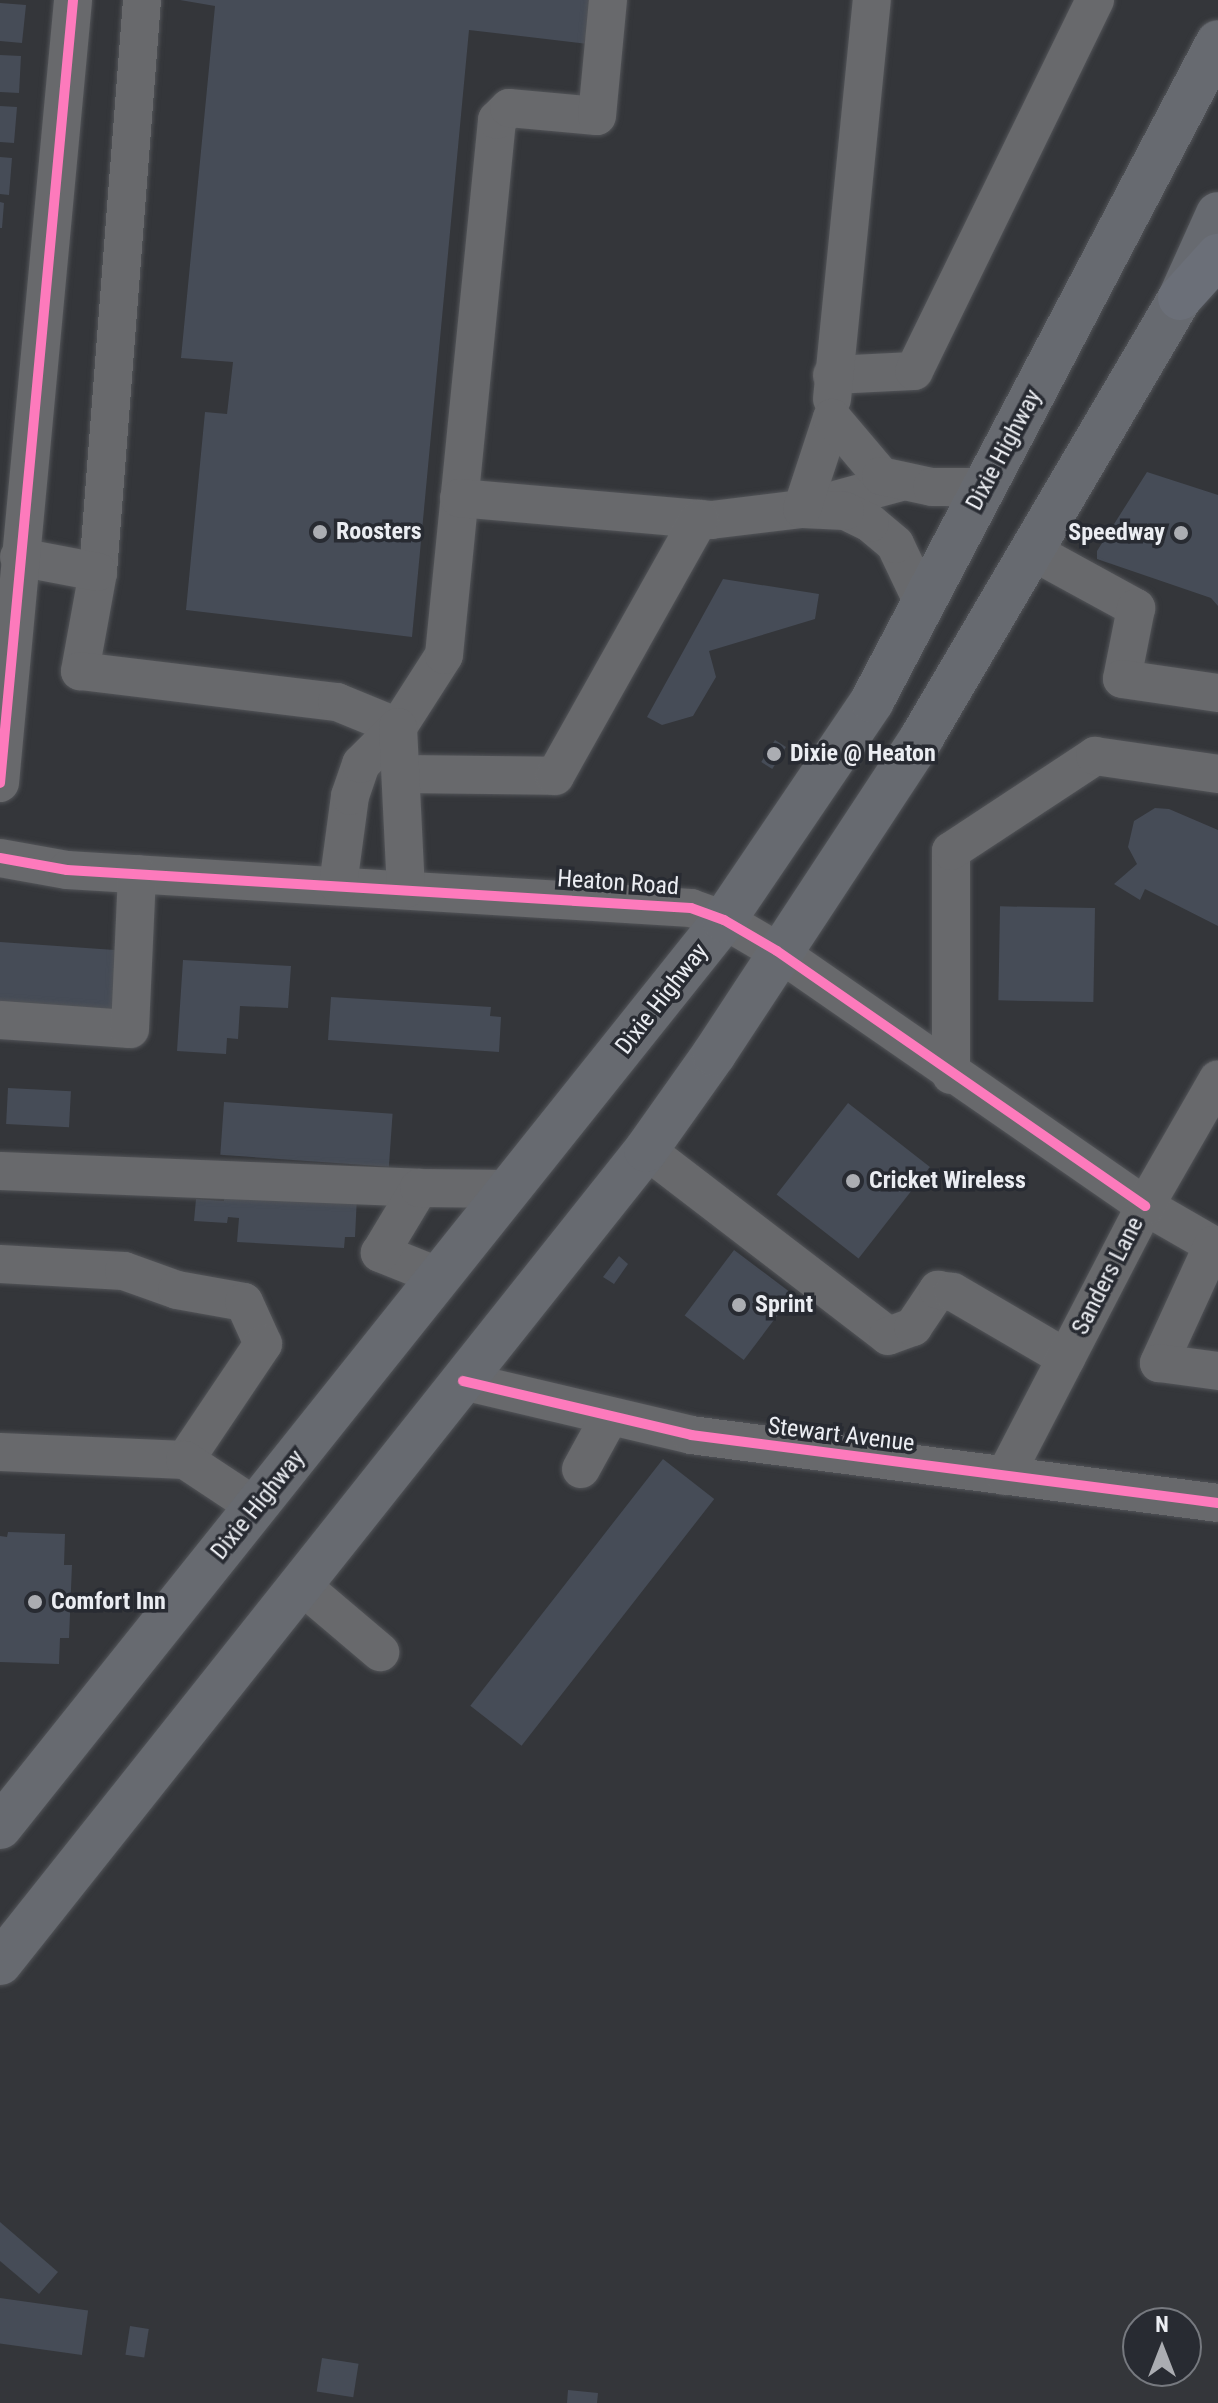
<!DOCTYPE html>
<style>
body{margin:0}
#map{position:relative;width:1218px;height:2403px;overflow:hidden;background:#34363a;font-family:"Roboto Condensed",sans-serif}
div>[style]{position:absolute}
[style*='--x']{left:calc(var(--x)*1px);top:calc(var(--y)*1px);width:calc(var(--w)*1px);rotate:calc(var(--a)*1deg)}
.building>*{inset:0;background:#464c57;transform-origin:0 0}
.roads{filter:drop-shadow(0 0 2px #525458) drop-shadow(0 0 2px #525458)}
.minor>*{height:38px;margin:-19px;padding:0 19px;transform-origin:19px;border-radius:19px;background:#68696c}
.major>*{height:44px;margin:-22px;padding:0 22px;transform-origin:22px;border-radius:22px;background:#676a70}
.highway>*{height:44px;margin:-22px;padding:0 22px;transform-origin:22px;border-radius:22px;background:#6b6f78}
.cycleway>*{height:10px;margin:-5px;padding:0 5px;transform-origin:5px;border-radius:5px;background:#fd7abc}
.dots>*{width:22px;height:22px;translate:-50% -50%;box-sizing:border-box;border:4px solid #282b32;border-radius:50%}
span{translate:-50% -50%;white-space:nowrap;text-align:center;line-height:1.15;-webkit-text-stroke:7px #282b32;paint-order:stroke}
.street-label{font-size:24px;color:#ebedf2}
.poi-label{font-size:24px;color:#ebedf2;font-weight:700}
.left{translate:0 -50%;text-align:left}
.right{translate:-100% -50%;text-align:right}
.north{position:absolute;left:1122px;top:2307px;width:80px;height:80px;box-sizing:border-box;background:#282b32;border:2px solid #76797f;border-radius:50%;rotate:0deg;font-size:22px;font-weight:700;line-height:32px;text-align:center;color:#ebedf2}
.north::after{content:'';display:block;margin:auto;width:28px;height:36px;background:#abadb2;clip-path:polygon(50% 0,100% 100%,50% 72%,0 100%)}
</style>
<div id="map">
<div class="building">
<div style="clip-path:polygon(180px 0,592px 0,588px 44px,469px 30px,412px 637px,186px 610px,205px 412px,227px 414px,233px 362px,181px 358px,215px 6px)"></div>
<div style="clip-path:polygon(0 3px,26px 5px,22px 43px,0 41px)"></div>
<div style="left:0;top:55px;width:21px;height:37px;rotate:3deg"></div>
<div style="clip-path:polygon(0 106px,17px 107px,14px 143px,0 142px)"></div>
<div style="clip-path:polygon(0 157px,12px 158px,9px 195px,0 194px)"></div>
<div style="clip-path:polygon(0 202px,4px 203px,2px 228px,0 228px)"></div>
<div style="clip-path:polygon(1147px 472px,1218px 495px,1218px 606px,1211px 598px,1097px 559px,1097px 551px)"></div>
<div style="clip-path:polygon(723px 579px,819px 594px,815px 619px,709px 651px,716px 677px,693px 716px,662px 725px,647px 717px)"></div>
<div style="left:775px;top:740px;width:13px;height:26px;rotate:32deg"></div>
<div style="clip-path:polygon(1155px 808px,1169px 809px,1218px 830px,1218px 926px,1145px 889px,1140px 900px,1114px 884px,1137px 864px,1128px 847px,1134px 821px)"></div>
<div style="left:1095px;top:908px;width:94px;height:95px;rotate:91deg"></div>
<div style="left:0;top:942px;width:126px;height:67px;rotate:4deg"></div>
<div style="clip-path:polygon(183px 960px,291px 966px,288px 1008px,240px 1006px,238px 1039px,227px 1038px,226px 1054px,177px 1051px)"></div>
<div style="clip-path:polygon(331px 997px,491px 1007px,490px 1016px,501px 1017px,499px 1052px,328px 1040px)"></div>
<div style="left:8px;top:1088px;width:63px;height:36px;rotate:3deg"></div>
<div style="left:224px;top:1102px;width:169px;height:53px;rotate:4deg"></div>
<div style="left:848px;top:1103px;width:104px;height:116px;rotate:38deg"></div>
<div style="clip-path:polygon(224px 1193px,357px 1196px,355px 1237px,345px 1237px,344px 1248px,237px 1242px,239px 1218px,228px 1217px,227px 1223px,194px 1221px,196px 1199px,224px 1201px)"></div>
<div style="left:734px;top:1250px;width:74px;height:82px;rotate:37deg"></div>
<div style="clip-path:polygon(619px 1256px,628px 1264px,614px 1284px,603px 1277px)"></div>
<div style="left:663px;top:1459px;width:65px;height:313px;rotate:38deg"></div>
<div style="clip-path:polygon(8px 1532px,65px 1534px,64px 1565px,72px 1565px,69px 1638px,60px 1638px,59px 1664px,0 1662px,0 1536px,7px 1537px)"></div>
<div style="clip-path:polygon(0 2222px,58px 2272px,39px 2294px,0 2261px)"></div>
<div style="left:0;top:2298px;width:89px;height:45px;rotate:8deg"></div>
<div style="left:130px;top:2326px;width:19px;height:29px;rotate:9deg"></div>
<div style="left:322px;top:2358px;width:37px;height:34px;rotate:9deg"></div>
<div style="clip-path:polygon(568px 2390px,598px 2393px,597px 2403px,567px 2403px)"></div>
</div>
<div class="roads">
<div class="minor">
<div style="--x:142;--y:0;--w:574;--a:94.4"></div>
<div style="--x:98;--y:572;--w:101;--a:100.3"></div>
<div style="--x:80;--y:671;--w:259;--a:6.9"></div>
<div style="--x:337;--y:702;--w:66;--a:22.3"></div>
<div style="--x:398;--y:727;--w:85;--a:-57.4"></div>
<div style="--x:444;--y:655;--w:538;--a:-84.34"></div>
<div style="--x:497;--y:120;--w:17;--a:-45"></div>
<div style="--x:509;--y:108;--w:88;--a:5.2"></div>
<div style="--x:597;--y:116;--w:117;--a:-84.6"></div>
<div style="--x:832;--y:375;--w:82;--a:-2.8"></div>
<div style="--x:914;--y:371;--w:413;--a:-64"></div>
<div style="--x:832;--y:399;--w:401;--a:-84.3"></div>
<div style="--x:459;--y:498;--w:253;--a:5"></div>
<div style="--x:711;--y:520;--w:92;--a:-6.9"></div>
<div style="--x:802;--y:509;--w:103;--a:-15.3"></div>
<div style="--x:1032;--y:551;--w:119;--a:28.7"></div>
<div style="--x:1136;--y:608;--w:72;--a:101.2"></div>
<div style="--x:1122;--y:679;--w:97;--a:8.3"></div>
<div style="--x:19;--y:557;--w:80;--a:10.8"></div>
<div style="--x:923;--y:603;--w:65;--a:-115.4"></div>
<div style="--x:895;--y:544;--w:33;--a:-140"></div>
<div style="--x:870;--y:523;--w:28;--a:-154"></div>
<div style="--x:845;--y:511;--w:43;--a:-177.3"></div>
<div style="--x:802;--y:509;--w:96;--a:-71.8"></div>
<div style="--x:832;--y:418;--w:76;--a:49.8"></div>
<div style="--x:881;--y:476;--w:52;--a:12.2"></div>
<div style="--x:932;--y:487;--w:52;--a:0"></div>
<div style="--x:401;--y:774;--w:154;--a:0.7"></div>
<div style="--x:555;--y:776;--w:295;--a:-60.7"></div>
<div style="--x:0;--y:783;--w:786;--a:-84.67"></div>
<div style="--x:0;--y:858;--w:68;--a:10.2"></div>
<div style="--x:67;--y:870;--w:625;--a:3.48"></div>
<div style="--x:691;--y:908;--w:35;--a:20"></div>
<div style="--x:724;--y:920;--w:61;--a:30.3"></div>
<div style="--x:777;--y:951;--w:448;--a:34.7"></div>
<div style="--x:1145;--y:1206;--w:84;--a:29.9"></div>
<div style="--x:338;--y:885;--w:90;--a:-82.3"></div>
<div style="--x:350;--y:796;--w:34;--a:-71"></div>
<div style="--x:361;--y:764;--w:52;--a:-45"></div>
<div style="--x:398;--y:727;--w:162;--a:87.2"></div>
<div style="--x:0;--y:1020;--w:130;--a:4"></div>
<div style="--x:130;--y:1029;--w:155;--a:-87.4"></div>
<div style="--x:951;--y:1075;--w:224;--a:-90"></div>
<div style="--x:951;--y:851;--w:173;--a:-33.4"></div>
<div style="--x:1095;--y:756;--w:124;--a:8.3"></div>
<div style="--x:646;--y:1150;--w:305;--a:37.5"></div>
<div style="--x:888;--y:1336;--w:27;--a:-20"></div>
<div style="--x:913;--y:1327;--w:45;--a:-56"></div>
<div style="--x:938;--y:1290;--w:15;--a:8"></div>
<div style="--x:953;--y:1292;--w:131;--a:30.3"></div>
<div style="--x:0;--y:1171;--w:419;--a:2.3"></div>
<div style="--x:1213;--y:1245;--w:130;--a:114.6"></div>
<div style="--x:1159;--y:1363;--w:60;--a:7.7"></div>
<div style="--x:0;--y:1264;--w:124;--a:3.2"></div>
<div style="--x:124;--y:1271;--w:56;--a:19.7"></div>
<div style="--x:177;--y:1290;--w:68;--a:10.2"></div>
<div style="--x:244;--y:1302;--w:46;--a:65.7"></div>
<div style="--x:263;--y:1344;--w:140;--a:123.9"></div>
<div style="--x:440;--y:1277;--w:65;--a:-158.2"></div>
<div style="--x:380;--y:1253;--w:76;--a:-59"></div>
<div style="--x:419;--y:1188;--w:92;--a:0.6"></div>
<div style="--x:463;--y:1381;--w:234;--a:13.3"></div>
<div style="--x:691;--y:1435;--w:531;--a:7.35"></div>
<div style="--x:0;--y:1452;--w:185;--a:2.5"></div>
<div style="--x:185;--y:1460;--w:85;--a:33.5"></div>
<div style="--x:581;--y:1469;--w:60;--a:-61.3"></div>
<div style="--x:1005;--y:1476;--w:304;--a:-62.6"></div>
<div style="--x:1145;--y:1206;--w:146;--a:-60.1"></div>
<div style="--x:301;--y:1585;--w:104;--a:40.3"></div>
</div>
<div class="major">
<div style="--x:0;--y:1827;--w:1161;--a:-51.4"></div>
<div style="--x:724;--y:920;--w:264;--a:-55.9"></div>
<div style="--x:872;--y:701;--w:744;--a:-62.3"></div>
<div style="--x:0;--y:1963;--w:1038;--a:-51.53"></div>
<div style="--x:646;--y:1150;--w:118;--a:-54.7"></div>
<div style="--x:714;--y:1054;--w:379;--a:-56.7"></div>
<div style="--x:922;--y:737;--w:509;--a:-59.56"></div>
<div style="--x:1180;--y:298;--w:92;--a:-65.7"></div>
</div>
<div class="highway">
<div style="--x:1180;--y:298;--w:57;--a:-47.9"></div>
</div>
</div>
<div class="cycleway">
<div style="--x:0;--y:783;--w:786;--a:-84.67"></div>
<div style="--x:0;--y:858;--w:68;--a:10.2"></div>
<div style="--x:67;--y:870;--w:625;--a:3.48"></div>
<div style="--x:691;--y:908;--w:35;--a:20"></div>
<div style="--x:724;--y:920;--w:61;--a:30.3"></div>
<div style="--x:777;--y:951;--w:448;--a:34.7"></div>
<div style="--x:463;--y:1381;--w:234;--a:13.3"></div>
<div style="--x:691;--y:1435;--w:531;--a:7.35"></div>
</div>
<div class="dots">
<div style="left:320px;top:532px;background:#abadb2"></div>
<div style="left:1181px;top:533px;background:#abadb2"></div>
<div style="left:774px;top:754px;background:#abadb2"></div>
<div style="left:853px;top:1181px;background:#abadb2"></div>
<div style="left:739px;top:1305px;background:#abadb2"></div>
<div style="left:35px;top:1602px;background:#abadb2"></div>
</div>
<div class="street-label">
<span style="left:1004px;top:450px;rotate:-62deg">Dixie Highway</span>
<span style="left:618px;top:883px;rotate:4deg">Heaton Road</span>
<span style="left:662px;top:999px;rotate:-52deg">Dixie Highway</span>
<span style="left:1108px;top:1276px;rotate:-63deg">Sanders Lane</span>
<span style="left:841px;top:1435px;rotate:7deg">Stewart Avenue</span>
<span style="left:258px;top:1505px;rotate:-51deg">Dixie Highway</span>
</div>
<div class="poi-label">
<span class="left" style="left:336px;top:532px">Roosters</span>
<span class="right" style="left:1165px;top:533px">Speedway</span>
<span class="left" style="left:790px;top:754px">Dixie @ Heaton</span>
<span class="left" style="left:869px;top:1181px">Cricket Wireless</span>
<span class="left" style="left:755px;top:1305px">Sprint</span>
<span class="left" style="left:51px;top:1602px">Comfort Inn</span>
</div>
<div class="north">N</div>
</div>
